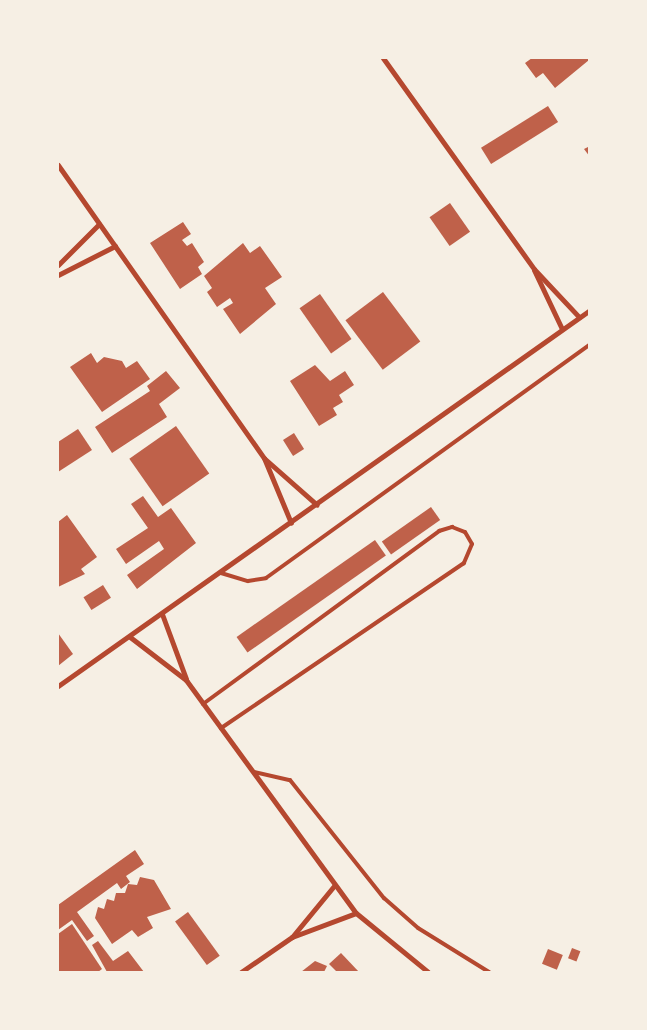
<!DOCTYPE html>
<style>
body{margin:0}
#map{position:relative;width:647px;height:1030px;overflow:hidden;background:#f6efe4;font-family:Poppins,sans-serif}
div>[style]{position:absolute}
[style*='--x']{left:calc(var(--x)*1px);top:calc(var(--y)*1px);width:calc(var(--w)*1px);rotate:calc(var(--a)*1deg)}
.building>*{inset:0;background:#bf614a;transform-origin:0 0}
.service>*{height:4px;margin:-2px;padding:0 2px;transform-origin:2px;border-radius:2px;background:#b5482f}
.minor>*{height:5px;margin:-2.5px;padding:0 2.5px;transform-origin:2.5px;border-radius:2.5px;background:#b5482f}
span{translate:-50% -50%;white-space:nowrap;text-align:center;line-height:1.15;-webkit-text-stroke:4.5px #f6efe4;paint-order:stroke}
.frame{position:absolute;inset:0;border:59px solid #f6efe4;pointer-events:none}
</style>
<div id="map">
<div class="building">
<div style="clip-path:polygon(532px 58px,588px 58px,589px 60px,555px 88px,543px 73px,536px 78px,525px 63px)"></div>
<div style="left:548px;top:106px;width:19px;height:79px;rotate:58deg"></div>
<div style="clip-path:polygon(590px 146px,590px 157px,584px 149px)"></div>
<div style="left:450px;top:203px;width:35px;height:25px;rotate:55deg"></div>
<div style="clip-path:polygon(183px 222px,191px 234px,182px 240px,187px 246px,192px 243px,204px 262px,198px 267px,202px 274px,180px 289px,150px 243px)"></div>
<div style="clip-path:polygon(243px 243px,250px 253px,260px 246px,282px 277px,265px 288px,276px 304px,240px 334px,223px 309px,233px 303px,230px 298px,217px 307px,207px 292px,212px 288px,204px 276px)"></div>
<div style="left:383px;top:292px;width:62px;height:47px;rotate:53deg"></div>
<div style="left:320px;top:294px;width:55px;height:25px;rotate:55deg"></div>
<div style="clip-path:polygon(91px 353px,97px 363px,104px 357px,122px 361px,126px 368px,137px 361px,150px 379px,102px 412px,70px 367px)"></div>
<div style="clip-path:polygon(315px 365px,330px 381px,345px 371px,354px 385px,339px 395px,343px 402px,333px 408px,337px 415px,319px 426px,290px 381px)"></div>
<div style="clip-path:polygon(166px 371px,180px 388px,159px 404px,167px 417px,112px 453px,95px 427px,150px 391px,147px 386px)"></div>
<div style="left:176px;top:426px;width:58px;height:57px;rotate:55deg"></div>
<div style="clip-path:polygon(78px 429px,92px 450px,58px 472px,58px 442px)"></div>
<div style="left:294px;top:433px;width:19px;height:13px;rotate:58deg"></div>
<div style="clip-path:polygon(143px 496px,158px 517px,171px 508px,196px 543px,137px 589px,127px 575px,164px 549px,159px 541px,126px 564px,116px 549px,148px 528px,131px 504px)"></div>
<div style="left:431px;top:507px;width:16px;height:60px;rotate:55deg"></div>
<div style="clip-path:polygon(67px 515px,97px 557px,81px 569px,85px 574px,58px 587px,58px 522px)"></div>
<div style="left:375px;top:540px;width:19px;height:169px;rotate:55deg"></div>
<div style="left:103px;top:585px;width:15px;height:23px;rotate:58deg"></div>
<div style="clip-path:polygon(58px 633px,73px 654px,58px 666px)"></div>
<div style="clip-path:polygon(135px 850px,144px 864px,126px 876px,130px 882px,121px 889px,117px 883px,77px 912px,94px 936px,87px 941px,72px 920px,58px 930px,58px 905px)"></div>
<div style="clip-path:polygon(140px 877px,154px 880px,171px 909px,147px 917px,153px 928px,138px 937px,132px 930px,112px 944px,95px 918px,98px 907px,104px 909px,107px 899px,114px 901px,116px 893px,125px 893px,128px 884px,137px 885px)"></div>
<div style="left:188px;top:912px;width:54px;height:16px;rotate:54deg"></div>
<div style="clip-path:polygon(72px 924px,102px 969px,98px 972px,58px 972px,58px 934px)"></div>
<div style="clip-path:polygon(98px 941px,113px 961px,128px 951px,144px 972px,107px 972px,92px 945px)"></div>
<div style="left:572px;top:948px;width:9px;height:11px;rotate:21deg"></div>
<div style="left:548px;top:949px;width:16px;height:16px;rotate:22deg"></div>
<div style="clip-path:polygon(341px 953px,359px 972px,337px 972px,329px 964px)"></div>
<div style="clip-path:polygon(315px 961px,327px 966px,324px 972px,301px 972px)"></div>
</div>
<div class="service">
<div style="--x:221;--y:573;--w:28;--a:17"></div>
<div style="--x:248;--y:581;--w:18;--a:-9"></div>
<div style="--x:266;--y:578;--w:400;--a:-35.8"></div>
<div style="--x:203;--y:704;--w:293;--a:-36.2"></div>
<div style="--x:439;--y:531;--w:14;--a:-17"></div>
<div style="--x:452;--y:527;--w:14;--a:21"></div>
<div style="--x:465;--y:532;--w:14;--a:60"></div>
<div style="--x:472;--y:544;--w:21;--a:113"></div>
<div style="--x:464;--y:563;--w:294;--a:145.8"></div>
<div style="--x:254;--y:772;--w:37;--a:13"></div>
<div style="--x:290;--y:780;--w:151;--a:51.5"></div>
<div style="--x:384;--y:898;--w:45;--a:41.4"></div>
<div style="--x:418;--y:928;--w:84;--a:31.8"></div>
</div>
<div class="minor">
<div style="--x:383;--y:58;--w:259;--a:54.4"></div>
<div style="--x:534;--y:269;--w:66;--a:46.8"></div>
<div style="--x:58;--y:165;--w:358;--a:54.9"></div>
<div style="--x:264;--y:458;--w:70;--a:67.4"></div>
<div style="--x:58;--y:265;--w:58;--a:-45"></div>
<div style="--x:534;--y:270;--w:65;--a:64.6"></div>
<div style="--x:58;--y:275;--w:64;--a:-27"></div>
<div style="--x:265;--y:459;--w:69;--a:41.5"></div>
<div style="--x:162;--y:614;--w:69;--a:69.7"></div>
<div style="--x:130;--y:637;--w:71;--a:37.5"></div>
<div style="--x:186;--y:680;--w:288;--a:53.9"></div>
<div style="--x:356;--y:913;--w:93;--a:39.3"></div>
<div style="--x:58;--y:686;--w:651;--a:-35.25"></div>
<div style="--x:292;--y:937;--w:68;--a:-20.6"></div>
<div style="--x:241;--y:972;--w:62;--a:-34.5"></div>
<div style="--x:292;--y:937;--w:65;--a:-50.6"></div>
</div>
<div class="frame"></div>
</div>
